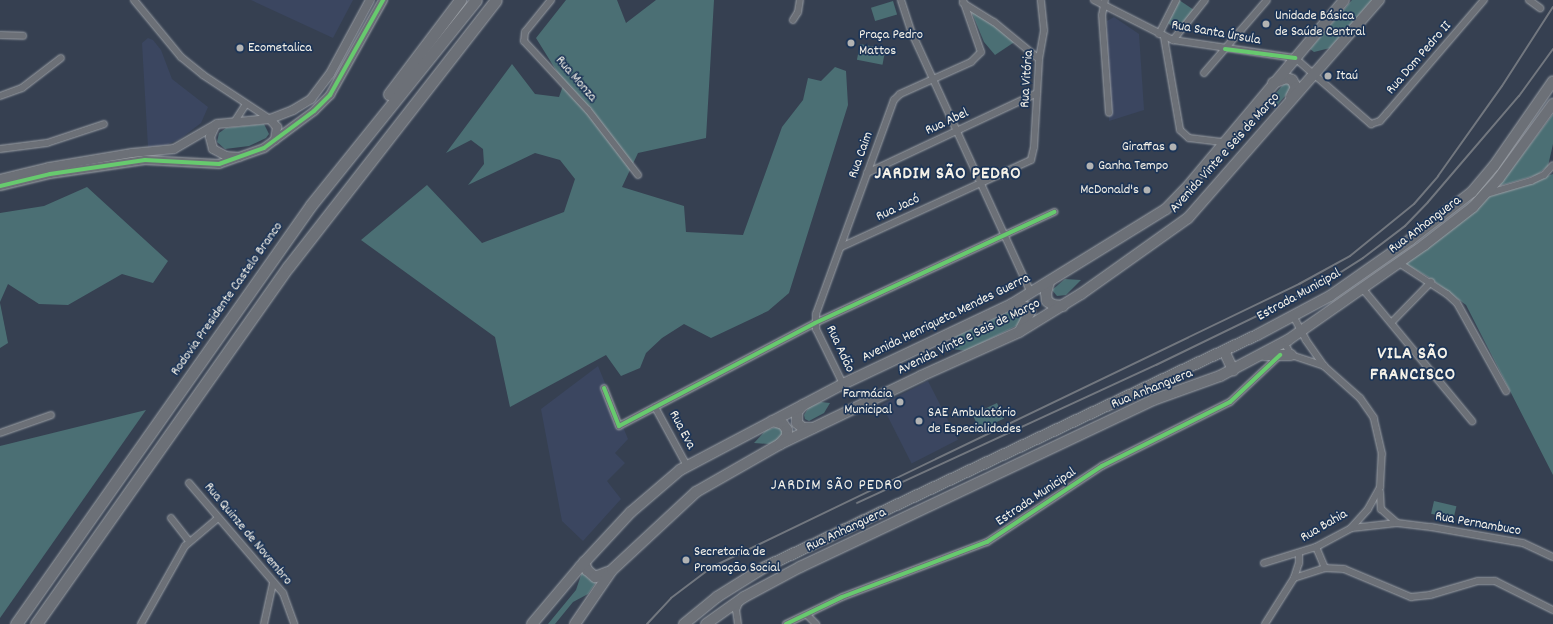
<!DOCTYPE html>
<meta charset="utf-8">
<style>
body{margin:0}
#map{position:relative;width:1553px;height:624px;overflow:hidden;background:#364051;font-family:Dekko,sans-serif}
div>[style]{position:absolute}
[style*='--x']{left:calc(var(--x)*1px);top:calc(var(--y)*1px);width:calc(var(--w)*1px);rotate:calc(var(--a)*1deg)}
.built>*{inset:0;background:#3b4660;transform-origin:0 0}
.green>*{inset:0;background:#4b6f74;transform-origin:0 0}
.roads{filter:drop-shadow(0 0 1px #9ca0a6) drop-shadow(0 0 1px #9ca0a6)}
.minor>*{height:6px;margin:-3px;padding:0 3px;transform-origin:3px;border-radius:3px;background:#6c7077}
.tertiary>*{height:8px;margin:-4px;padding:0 4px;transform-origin:4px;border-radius:4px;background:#6c7077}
.primary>*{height:10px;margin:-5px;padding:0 5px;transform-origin:5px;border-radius:5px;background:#6c7077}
.motorway>*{height:11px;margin:-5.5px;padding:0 5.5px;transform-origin:5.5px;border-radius:5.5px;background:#6c7077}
.rail>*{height:2px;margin:-1px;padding:0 1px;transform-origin:1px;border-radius:1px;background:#72777f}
.cycleway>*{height:4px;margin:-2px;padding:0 2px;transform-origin:2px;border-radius:2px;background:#67ca6e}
.dots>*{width:11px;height:11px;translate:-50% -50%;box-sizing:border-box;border:2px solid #1d3557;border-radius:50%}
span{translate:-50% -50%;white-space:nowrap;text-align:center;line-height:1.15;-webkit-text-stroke:3.5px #1d3557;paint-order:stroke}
.poi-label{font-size:14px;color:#f4f1e8}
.left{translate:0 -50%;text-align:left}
.right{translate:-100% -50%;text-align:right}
.street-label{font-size:14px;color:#f4f1e8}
.quarter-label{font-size:16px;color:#f4f1e8;letter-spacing:1px}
.district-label{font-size:18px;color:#f4f1e8;font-weight:700;letter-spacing:1px}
</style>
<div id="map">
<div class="built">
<div style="clip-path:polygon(251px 0,353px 0,333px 38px)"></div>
<div style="clip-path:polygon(1114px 17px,1139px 34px,1144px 110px,1109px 121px,1107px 21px)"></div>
<div style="clip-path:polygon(148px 38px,153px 40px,161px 50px,172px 79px,208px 107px,201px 123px,180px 139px,166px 145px,148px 147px,142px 43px)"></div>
<div style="clip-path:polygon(598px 366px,628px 439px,615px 453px,625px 463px,607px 481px,621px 499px,583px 541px,562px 521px,541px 409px)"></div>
<div style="left:928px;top:381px;width:66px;height:52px;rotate:63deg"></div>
</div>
<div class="green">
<div style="clip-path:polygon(566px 0,617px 0,626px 23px,656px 0,714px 0,706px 138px,638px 153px,622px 187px,684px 206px,686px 232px,743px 235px,782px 127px,803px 100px,808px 78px,821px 81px,835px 67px,846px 71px,848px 105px,789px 293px,768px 311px,711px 338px,684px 324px,662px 338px,646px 353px,640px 368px,621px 376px,606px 355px,510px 407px,495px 337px,361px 240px,427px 185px,482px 243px,564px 212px,575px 179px,560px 160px,535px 153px,468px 185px,484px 164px,483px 149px,471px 140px,446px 153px,512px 64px,535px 94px,559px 97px,564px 83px,536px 38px)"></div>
<div style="clip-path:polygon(1179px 0,1194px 10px,1177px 31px,1168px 23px)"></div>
<div style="clip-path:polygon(1352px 0,1372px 0,1330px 48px,1314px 52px,1310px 49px)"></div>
<div style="left:893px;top:1px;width:14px;height:23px;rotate:73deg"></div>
<div style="clip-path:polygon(974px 10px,1016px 41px,995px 55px,984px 42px,972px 13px)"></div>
<div style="left:860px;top:44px;width:26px;height:16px;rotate:11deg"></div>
<div style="clip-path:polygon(1288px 79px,1292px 88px,1274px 109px,1275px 94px)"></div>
<div style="clip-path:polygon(1553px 114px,1553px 144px,1548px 166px,1537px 175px,1499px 186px)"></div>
<div style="clip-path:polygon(264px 124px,269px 134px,266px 138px,249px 146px,225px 149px,217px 142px,219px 133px,226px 128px)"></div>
<div style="clip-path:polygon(1553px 174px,1553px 475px,1466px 305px,1430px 278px,1404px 263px,1488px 197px)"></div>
<div style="clip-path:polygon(87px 187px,168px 261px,153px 283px,122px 274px,68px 305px,39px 304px,8px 284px,0 302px,0 213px,44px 206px)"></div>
<div style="clip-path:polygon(1065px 279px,1081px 280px,1066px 295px,1057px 296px,1052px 290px)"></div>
<div style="clip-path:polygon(0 303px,8px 343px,0 348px)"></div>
<div style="clip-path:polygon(1013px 310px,1023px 315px,1018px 325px,966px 351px,946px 348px,957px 336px)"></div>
<div style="clip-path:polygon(821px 402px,830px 403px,824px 413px,809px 421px,805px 419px,804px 415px,809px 407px)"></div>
<div style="left:997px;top:403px;width:17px;height:27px;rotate:65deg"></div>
<div style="clip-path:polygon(146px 410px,0 618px,0 446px)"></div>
<div style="clip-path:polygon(780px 426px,784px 432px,777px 440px,770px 444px,754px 443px,766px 430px)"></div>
<div style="left:1434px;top:501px;width:23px;height:13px;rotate:13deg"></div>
<div style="clip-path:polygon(582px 572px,589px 579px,597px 581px,588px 594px,573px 602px,555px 624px,548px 624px,576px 590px)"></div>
</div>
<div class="roads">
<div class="minor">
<div style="--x:134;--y:0;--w:74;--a:50.5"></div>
<div style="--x:181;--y:57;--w:28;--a:39"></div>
<div style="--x:203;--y:75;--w:80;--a:33.3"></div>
<div style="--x:551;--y:0;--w:41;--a:129.1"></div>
<div style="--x:525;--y:32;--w:9;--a:96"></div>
<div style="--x:524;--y:41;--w:94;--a:47.2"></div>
<div style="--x:588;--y:110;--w:82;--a:52.4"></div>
<div style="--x:901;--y:0;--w:33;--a:72"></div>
<div style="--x:911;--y:31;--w:288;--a:65.4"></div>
<div style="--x:1094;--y:0;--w:89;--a:26.9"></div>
<div style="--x:1173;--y:40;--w:123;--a:8.4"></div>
<div style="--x:1295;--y:58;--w:101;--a:41"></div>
<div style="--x:1371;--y:124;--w:9;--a:-18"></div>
<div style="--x:1380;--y:121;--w:11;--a:-49"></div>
<div style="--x:1387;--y:113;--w:149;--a:-49.4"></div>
<div style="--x:1105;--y:0;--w:15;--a:101"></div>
<div style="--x:1102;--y:15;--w:98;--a:85.9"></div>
<div style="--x:1529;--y:0;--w:14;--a:36"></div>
<div style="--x:963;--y:3;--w:36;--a:32"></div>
<div style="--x:994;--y:22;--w:58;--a:39.4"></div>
<div style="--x:793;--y:20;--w:9;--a:-58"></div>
<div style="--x:798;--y:12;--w:12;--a:-81"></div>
<div style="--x:1159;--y:34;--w:38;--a:-63"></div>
<div style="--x:0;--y:35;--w:23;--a:2"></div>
<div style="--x:1164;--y:37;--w:94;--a:80.2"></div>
<div style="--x:1180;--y:130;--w:12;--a:42"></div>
<div style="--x:1189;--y:138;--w:35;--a:7"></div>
<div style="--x:1173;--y:40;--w:51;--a:-51.3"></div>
<div style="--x:1204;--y:73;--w:96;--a:-49.2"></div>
<div style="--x:0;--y:96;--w:23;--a:-20"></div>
<div style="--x:22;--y:88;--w:49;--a:-37.6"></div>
<div style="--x:235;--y:121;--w:20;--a:-57"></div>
<div style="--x:0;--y:149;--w:47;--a:-7.3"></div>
<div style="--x:47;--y:143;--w:60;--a:-18.4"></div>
<div style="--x:867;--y:173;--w:188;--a:-25.2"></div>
<div style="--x:1486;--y:194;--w:47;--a:-16.1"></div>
<div style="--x:1531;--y:181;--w:14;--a:-25"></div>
<div style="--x:1544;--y:175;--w:13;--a:-48"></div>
<div style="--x:841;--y:247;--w:209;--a:-24.6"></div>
<div style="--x:1031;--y:160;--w:13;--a:-77"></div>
<div style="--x:1034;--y:147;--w:88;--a:-86.7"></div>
<div style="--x:1039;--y:59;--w:29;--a:-80"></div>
<div style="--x:1044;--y:30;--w:30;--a:-96"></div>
<div style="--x:1399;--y:263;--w:57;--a:32.9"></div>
<div style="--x:1447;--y:294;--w:13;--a:42"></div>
<div style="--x:1457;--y:303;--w:101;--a:60.9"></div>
<div style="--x:1362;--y:288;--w:173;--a:50.4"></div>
<div style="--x:1392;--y:322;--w:56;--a:-45.7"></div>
<div style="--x:1284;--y:342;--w:15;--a:62"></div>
<div style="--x:1291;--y:355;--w:35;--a:18"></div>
<div style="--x:843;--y:384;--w:61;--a:-116.1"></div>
<div style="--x:816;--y:329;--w:15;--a:-90"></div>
<div style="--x:816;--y:314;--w:228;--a:-70"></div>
<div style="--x:894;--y:100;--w:8;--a:-45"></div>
<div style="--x:900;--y:94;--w:78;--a:-24.3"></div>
<div style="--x:971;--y:62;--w:14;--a:-45"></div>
<div style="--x:981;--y:52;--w:55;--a:-109.1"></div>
<div style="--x:604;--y:388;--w:41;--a:68.5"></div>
<div style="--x:619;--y:426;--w:221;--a:-27.7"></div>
<div style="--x:815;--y:323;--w:264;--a:-24.9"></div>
<div style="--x:655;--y:407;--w:67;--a:61.5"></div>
<div style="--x:0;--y:433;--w:54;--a:-19.4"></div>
<div style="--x:189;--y:483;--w:145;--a:49.5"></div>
<div style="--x:283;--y:593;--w:33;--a:70"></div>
<div style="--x:1380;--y:492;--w:17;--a:87"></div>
<div style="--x:1381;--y:509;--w:21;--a:41"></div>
<div style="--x:171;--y:518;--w:29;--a:52"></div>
<div style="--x:1352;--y:528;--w:45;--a:-6.3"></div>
<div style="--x:1397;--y:523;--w:34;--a:7"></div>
<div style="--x:1431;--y:527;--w:93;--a:9.9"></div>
<div style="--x:1523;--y:543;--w:33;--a:25"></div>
<div style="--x:1316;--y:547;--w:23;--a:67"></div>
<div style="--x:1264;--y:563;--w:54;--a:-17.1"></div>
<div style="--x:1316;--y:547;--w:40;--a:-28"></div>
<div style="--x:1351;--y:528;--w:25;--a:-48"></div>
<div style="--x:1368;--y:509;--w:25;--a:-61"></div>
<div style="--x:1380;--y:487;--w:33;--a:-87"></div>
<div style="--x:1382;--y:454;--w:37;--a:-103"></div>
<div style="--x:1374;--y:418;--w:24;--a:-125"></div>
<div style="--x:1360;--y:398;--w:48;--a:-138.4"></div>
<div style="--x:1324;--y:366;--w:32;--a:-125"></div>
<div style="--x:1306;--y:340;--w:26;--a:-118"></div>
<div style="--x:1294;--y:578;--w:16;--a:-72"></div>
<div style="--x:1299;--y:563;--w:9;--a:-90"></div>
<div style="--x:807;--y:615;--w:13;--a:45"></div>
<div style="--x:141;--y:624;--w:90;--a:-60.6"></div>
<div style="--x:185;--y:546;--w:43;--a:-40.3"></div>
<div style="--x:264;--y:624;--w:42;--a:-77.6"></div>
<div style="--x:738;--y:624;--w:14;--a:-98"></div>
<div style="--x:736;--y:610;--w:8;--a:-67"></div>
<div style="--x:786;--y:624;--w:62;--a:-25.7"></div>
<div style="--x:842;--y:597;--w:155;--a:-20.8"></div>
<div style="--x:987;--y:542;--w:138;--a:-33.5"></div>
<div style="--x:1102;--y:466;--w:143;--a:-26.6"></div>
<div style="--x:1230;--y:402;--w:67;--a:-43.2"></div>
<div style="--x:1265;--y:624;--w:54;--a:-57.8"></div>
<div style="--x:1294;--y:578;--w:33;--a:-18"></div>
<div style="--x:1325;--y:568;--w:19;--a:3"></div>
<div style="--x:1344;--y:569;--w:73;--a:22.7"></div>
<div style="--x:1411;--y:597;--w:19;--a:-6"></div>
<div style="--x:1430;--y:595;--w:50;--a:-16.3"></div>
<div style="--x:1478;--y:581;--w:17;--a:0"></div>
<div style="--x:1495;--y:581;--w:65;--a:26.6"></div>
</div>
<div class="tertiary">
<div style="--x:270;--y:119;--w:11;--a:49"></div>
<div style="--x:277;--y:127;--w:13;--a:99"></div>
<div style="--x:215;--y:126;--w:12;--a:114"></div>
<div style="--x:210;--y:137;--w:12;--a:76"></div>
<div style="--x:213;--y:149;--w:15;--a:28"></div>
<div style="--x:226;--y:156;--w:13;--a:4"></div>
<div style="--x:0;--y:179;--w:50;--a:-13.8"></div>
<div style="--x:49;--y:167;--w:84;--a:-9.6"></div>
<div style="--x:132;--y:153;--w:42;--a:-5.4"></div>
<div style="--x:174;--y:149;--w:50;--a:-30.2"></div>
<div style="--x:217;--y:124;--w:53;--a:-5.4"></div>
<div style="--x:270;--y:119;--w:25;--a:-21"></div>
<div style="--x:293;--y:110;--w:21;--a:-31"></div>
<div style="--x:311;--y:99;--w:31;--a:-53"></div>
<div style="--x:330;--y:74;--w:84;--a:-61.6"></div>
<div style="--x:0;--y:186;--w:51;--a:-13.5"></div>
<div style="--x:50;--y:174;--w:96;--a:-8.4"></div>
<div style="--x:145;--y:160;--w:74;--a:3.1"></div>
<div style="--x:219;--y:164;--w:48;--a:-19.6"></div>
<div style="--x:264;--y:148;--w:62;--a:-36.5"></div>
<div style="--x:314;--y:111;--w:23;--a:-45"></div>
<div style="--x:330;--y:95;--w:109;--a:-60.8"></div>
</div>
<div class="primary">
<div style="--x:1273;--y:83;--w:14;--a:-21"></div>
<div style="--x:1286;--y:78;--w:6;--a:18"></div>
<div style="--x:1292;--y:80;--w:8;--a:60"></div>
<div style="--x:1296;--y:87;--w:11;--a:117"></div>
<div style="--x:1049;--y:282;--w:11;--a:105"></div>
<div style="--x:1046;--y:293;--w:8;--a:83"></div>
<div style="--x:1047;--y:301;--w:7;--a:34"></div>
<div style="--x:1053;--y:305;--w:10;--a:6"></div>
<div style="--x:1012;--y:304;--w:14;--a:12"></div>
<div style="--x:1026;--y:307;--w:6;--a:51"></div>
<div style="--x:1030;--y:312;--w:19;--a:118"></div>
<div style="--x:1226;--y:355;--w:17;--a:65"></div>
<div style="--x:1264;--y:355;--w:27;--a:0"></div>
<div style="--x:803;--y:405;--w:9;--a:131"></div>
<div style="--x:797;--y:412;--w:11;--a:90"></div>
<div style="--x:797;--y:423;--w:8;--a:40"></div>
<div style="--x:803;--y:428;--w:10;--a:0"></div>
<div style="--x:772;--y:421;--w:11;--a:15"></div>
<div style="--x:783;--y:424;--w:7;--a:56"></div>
<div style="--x:787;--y:430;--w:6;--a:90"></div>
<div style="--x:787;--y:436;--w:11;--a:131"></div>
<div style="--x:584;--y:562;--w:9;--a:69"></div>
<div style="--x:587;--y:570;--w:11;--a:41"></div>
<div style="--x:595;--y:577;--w:14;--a:-21"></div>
<div style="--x:532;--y:624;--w:75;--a:-49.9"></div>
<div style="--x:580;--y:567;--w:75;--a:-47.2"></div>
<div style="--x:631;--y:512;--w:65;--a:-40.6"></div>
<div style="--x:680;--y:470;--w:184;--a:-27.8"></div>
<div style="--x:843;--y:384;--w:187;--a:-25.3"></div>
<div style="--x:1012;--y:304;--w:181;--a:-31.7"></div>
<div style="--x:1166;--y:209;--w:33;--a:-46"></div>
<div style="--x:1189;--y:185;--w:241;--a:-50"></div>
<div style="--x:575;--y:624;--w:65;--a:-55.6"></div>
<div style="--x:612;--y:570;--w:115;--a:-42.9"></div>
<div style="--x:696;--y:492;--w:97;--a:-29.7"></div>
<div style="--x:780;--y:444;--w:157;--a:-25.7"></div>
<div style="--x:921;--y:376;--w:107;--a:-24.2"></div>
<div style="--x:1019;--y:332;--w:73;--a:-31.5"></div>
<div style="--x:1081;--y:294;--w:131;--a:-35.4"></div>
<div style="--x:1188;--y:218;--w:290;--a:-48.8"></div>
<div style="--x:684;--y:624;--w:43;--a:-39.3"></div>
<div style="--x:717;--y:597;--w:57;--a:-32"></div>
<div style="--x:765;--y:567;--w:544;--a:-25.25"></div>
<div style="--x:1257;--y:335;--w:83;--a:-28.1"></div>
<div style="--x:1330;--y:296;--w:98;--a:-35"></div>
<div style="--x:1410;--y:240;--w:78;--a:-37.7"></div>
<div style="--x:1472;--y:192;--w:34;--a:-50"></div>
<div style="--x:1494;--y:166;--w:103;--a:-55.2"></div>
<div style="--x:706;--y:624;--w:47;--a:-35.4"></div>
<div style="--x:744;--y:597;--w:64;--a:-28.2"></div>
<div style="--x:800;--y:567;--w:391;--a:-25.3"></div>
<div style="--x:1153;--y:400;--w:71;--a:-19.7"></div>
<div style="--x:1220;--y:376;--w:77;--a:-27.9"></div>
<div style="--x:1288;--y:340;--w:166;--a:-34.9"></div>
<div style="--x:1424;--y:245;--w:62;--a:-37.8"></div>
<div style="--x:1473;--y:207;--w:39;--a:-48"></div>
<div style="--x:1499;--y:178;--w:92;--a:-53.9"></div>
</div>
<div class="motorway">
<div style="--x:389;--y:94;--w:118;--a:-52.9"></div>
<div style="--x:16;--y:624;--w:512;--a:-54.85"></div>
<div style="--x:311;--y:205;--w:263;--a:-51.2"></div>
<div style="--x:36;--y:624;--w:437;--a:-54.8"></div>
<div style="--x:288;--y:267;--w:338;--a:-52.1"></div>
</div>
</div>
<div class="rail">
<div style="--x:857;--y:503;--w:329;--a:-24.8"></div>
<div style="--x:1156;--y:365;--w:181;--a:-25.9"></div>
<div style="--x:1319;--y:286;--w:52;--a:-32.5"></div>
<div style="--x:1363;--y:258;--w:53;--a:-37.3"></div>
<div style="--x:1405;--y:226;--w:33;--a:-46"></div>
<div style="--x:1428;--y:202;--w:140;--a:-49.4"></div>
<div style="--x:1519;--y:96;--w:58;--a:-54.1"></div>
<div style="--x:647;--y:624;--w:35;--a:-47"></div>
<div style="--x:671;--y:598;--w:51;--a:-37.1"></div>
<div style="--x:712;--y:567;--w:652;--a:-25.74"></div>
<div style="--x:1299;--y:284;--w:58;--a:-28.8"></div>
<div style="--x:1350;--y:256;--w:82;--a:-39.1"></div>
<div style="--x:1414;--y:204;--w:37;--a:-49"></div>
<div style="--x:1438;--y:176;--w:110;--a:-54.6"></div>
<div style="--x:1502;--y:86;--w:94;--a:-57.2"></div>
</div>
<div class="cycleway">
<div style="--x:1225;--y:49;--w:71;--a:7.3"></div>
<div style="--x:0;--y:186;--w:51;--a:-13.5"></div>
<div style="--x:50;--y:174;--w:96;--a:-8.4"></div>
<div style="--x:145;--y:160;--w:74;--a:3.1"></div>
<div style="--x:219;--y:164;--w:48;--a:-19.6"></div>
<div style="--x:264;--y:148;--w:62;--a:-36.5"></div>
<div style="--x:314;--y:111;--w:23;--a:-45"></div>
<div style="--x:330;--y:95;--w:109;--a:-60.8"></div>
<div style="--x:604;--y:388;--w:41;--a:68.5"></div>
<div style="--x:619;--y:426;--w:221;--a:-27.7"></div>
<div style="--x:815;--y:323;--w:264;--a:-24.9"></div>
<div style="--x:786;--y:624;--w:62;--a:-25.7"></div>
<div style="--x:842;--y:597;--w:155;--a:-20.8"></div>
<div style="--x:987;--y:542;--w:138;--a:-33.5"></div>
<div style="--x:1102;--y:466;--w:143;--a:-26.6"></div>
<div style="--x:1230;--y:402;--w:69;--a:-43.2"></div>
</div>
<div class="dots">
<div style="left:1266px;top:24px;background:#b2b3b3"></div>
<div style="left:851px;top:43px;background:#b2b3b3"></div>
<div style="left:240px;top:48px;background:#b2b3b3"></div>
<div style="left:1328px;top:76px;background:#b2b3b3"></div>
<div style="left:1173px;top:147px;background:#b2b3b3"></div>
<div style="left:1090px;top:166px;background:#b2b3b3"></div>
<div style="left:1147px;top:190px;background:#b2b3b3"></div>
<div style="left:900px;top:402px;background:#b2b3b3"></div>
<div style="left:919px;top:421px;background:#b2b3b3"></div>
<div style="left:686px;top:560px;background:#b2b3b3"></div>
</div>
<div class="poi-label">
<span class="left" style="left:1275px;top:24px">Unidade Básica<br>de Saúde Central</span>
<span class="left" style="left:859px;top:43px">Praça Pedro<br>Mattos</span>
<span class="left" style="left:248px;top:48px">Ecometalica</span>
<span class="left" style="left:1336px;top:76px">Itaú</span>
<span class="right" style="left:1165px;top:147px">Giraffas</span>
<span class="left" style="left:1098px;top:166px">Ganha Tempo</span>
<span class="right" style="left:1139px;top:190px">McDonald's</span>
<span class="right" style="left:892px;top:402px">Farmácia<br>Municipal</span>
<span class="left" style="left:928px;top:421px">SAE Ambulatório<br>de Especialidades</span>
<span class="left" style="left:694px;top:560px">Secretaria de<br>Promoção Social</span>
</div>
<div class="street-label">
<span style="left:1216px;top:33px;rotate:10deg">Rua Santa Úrsula</span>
<span style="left:1419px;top:58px;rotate:-49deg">Rua Dom Pedro II</span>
<span style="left:576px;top:79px;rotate:49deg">Rua Monza</span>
<span style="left:1027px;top:79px;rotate:-86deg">Rua Vitória</span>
<span style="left:947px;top:122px;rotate:-25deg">Rua Abel</span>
<span style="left:1225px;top:153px;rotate:-48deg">Avenida Vinte e Seis de Março</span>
<span style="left:861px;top:155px;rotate:-70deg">Rua Caim</span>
<span style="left:898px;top:208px;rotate:-25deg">Rua Jacó</span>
<span style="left:1425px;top:225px;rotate:-37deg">Rua Anhanguera</span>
<span style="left:1299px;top:295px;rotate:-29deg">Estrada Municipal</span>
<span style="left:227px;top:299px;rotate:-55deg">Rodovia Presidente Castelo Branco</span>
<span style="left:946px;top:318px;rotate:-26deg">Avenida Henriqueta Mendes Guerra</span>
<span style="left:969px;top:337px;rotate:-26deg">Avenida Vinte e Seis de Março</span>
<span style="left:840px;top:349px;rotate:65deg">Rua Adão</span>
<span style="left:1152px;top:389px;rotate:-22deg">Rua Anhanguera</span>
<span style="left:682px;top:430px;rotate:62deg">Rua Eva</span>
<span style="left:1036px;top:497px;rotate:-34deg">Estrada Municipal</span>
<span style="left:1478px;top:524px;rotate:10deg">Rua Pernambuco</span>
<span style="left:1324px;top:526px;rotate:-30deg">Rua Bahia</span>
<span style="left:846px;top:530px;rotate:-25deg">Rua Anhanguera</span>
<span style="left:248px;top:534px;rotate:50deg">Rua Quinze de Novembro</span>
</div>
<div class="quarter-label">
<span style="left:837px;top:486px">JARDIM SÃO PEDRO</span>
</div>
<div class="district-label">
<span style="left:948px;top:175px">JARDIM SÃO PEDRO</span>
<span style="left:1413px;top:366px">VILA SÃO<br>FRANCISCO</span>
</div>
</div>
